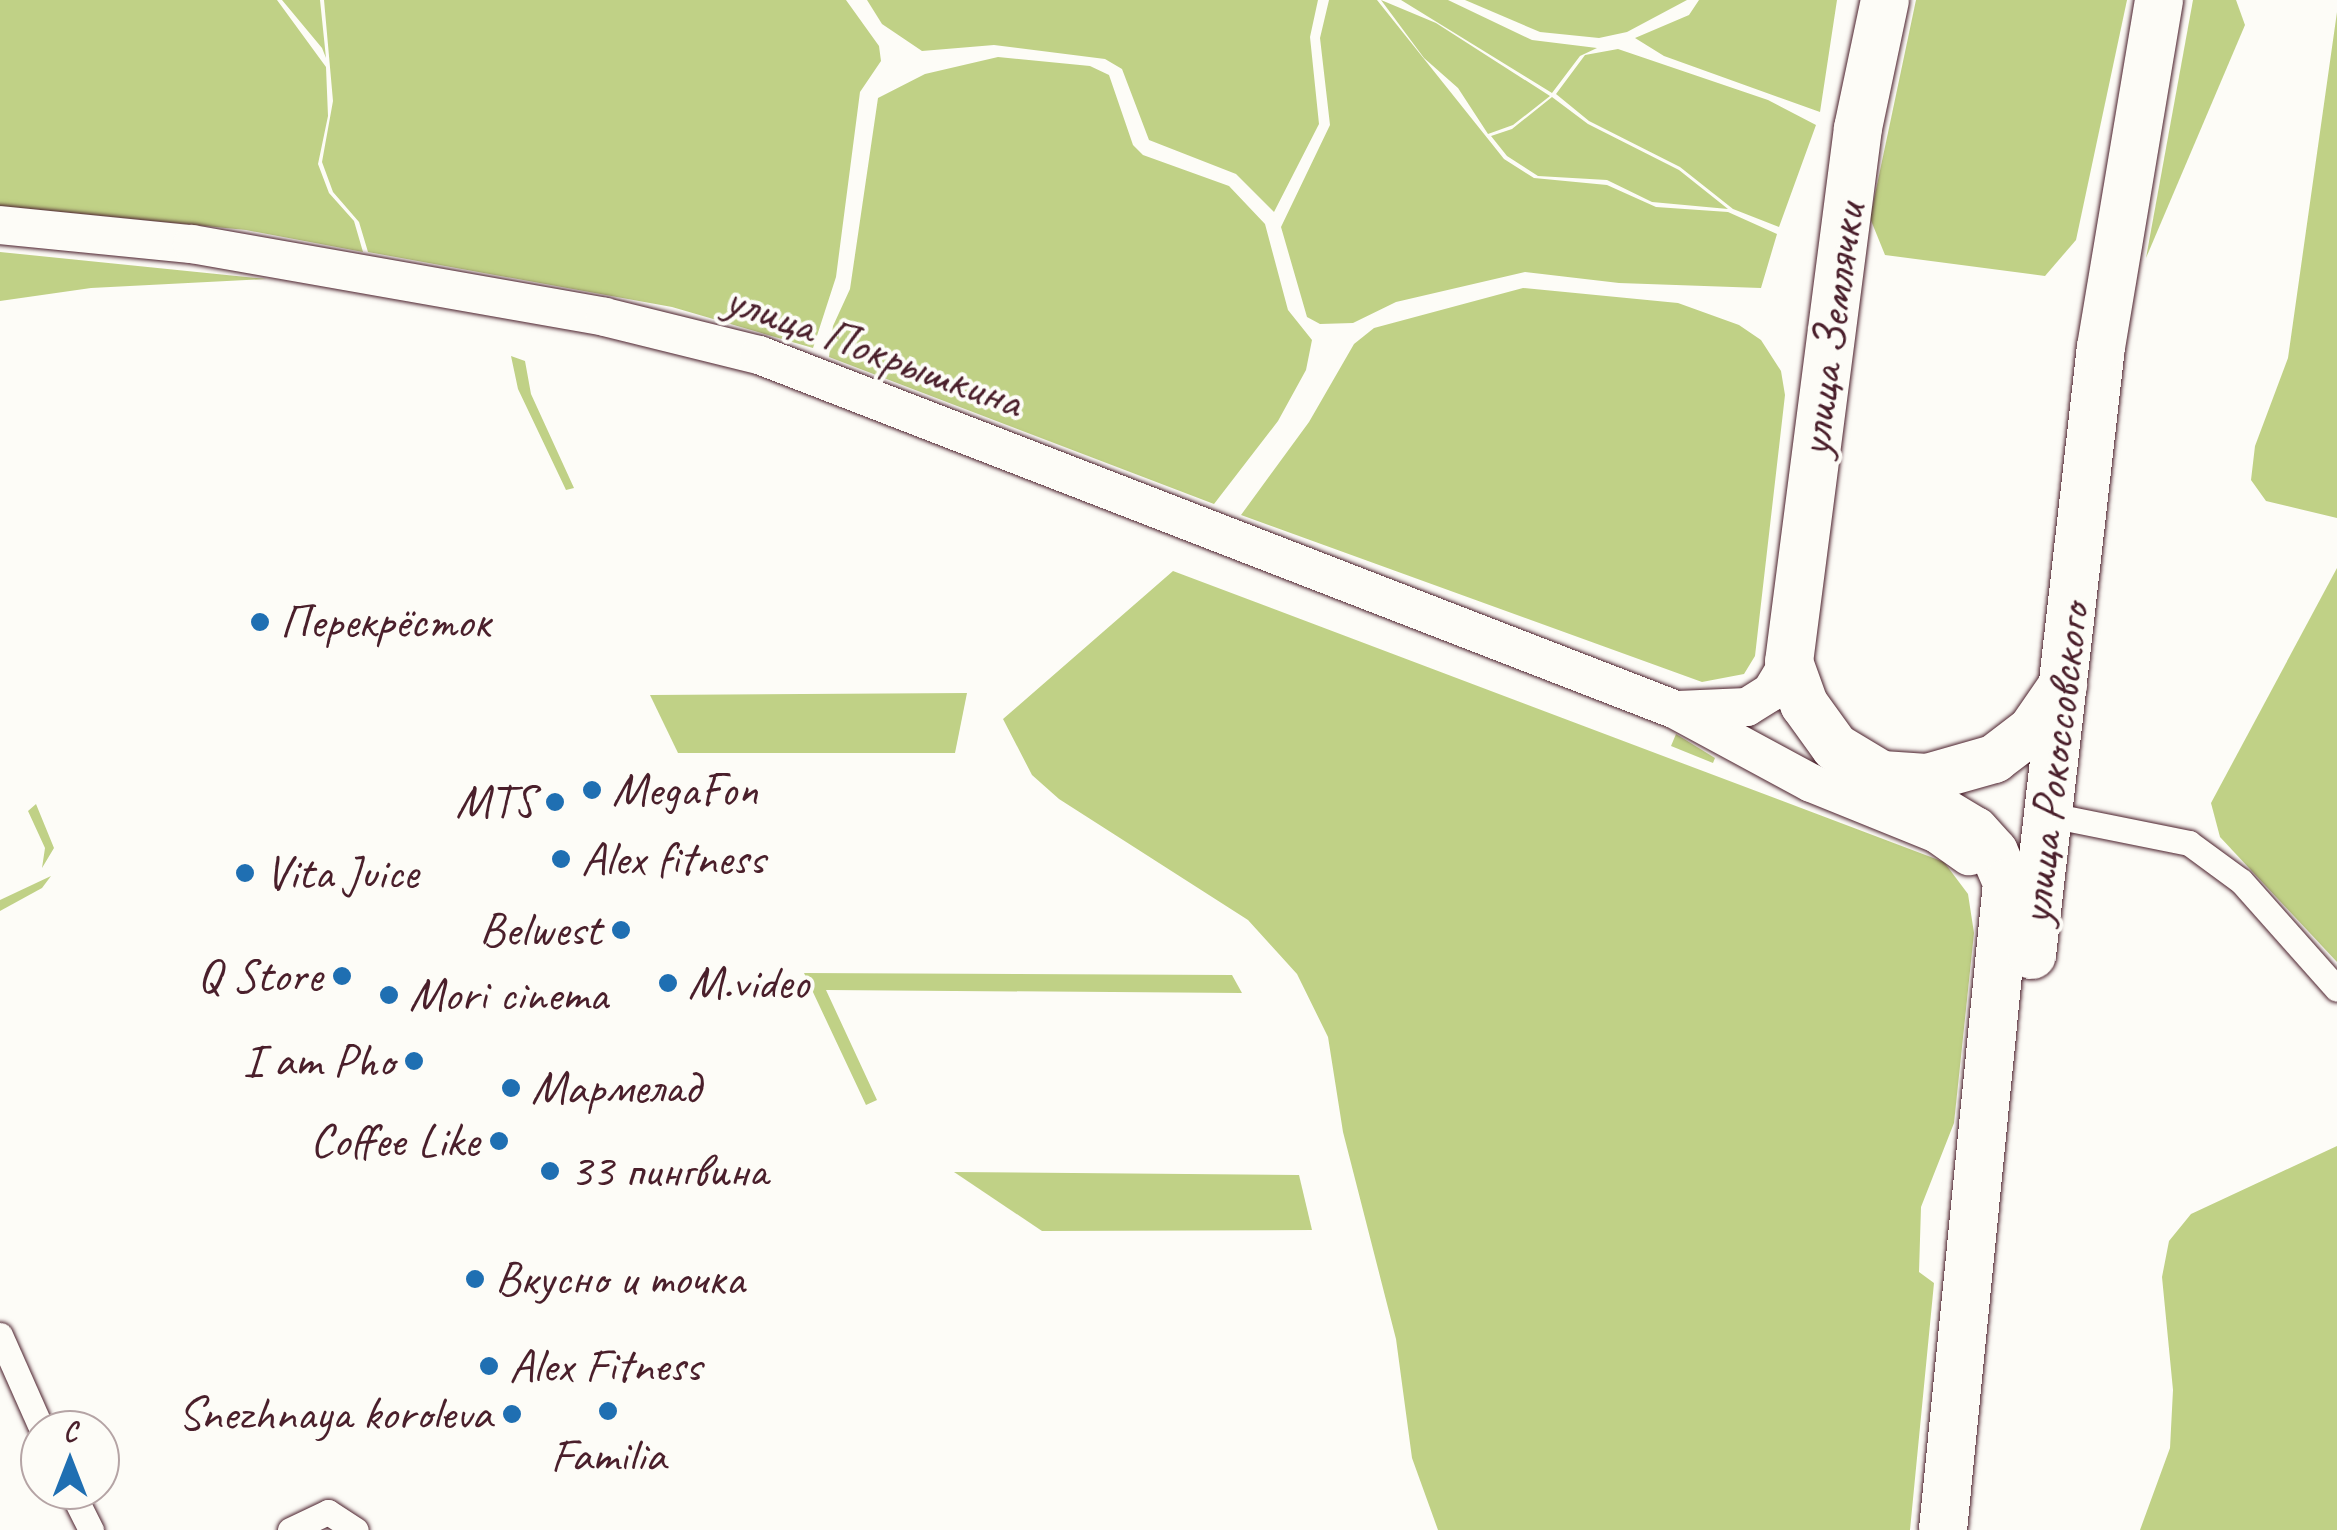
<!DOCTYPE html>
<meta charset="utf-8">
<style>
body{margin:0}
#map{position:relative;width:2337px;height:1530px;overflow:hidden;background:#fdfcf7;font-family:Caveat,sans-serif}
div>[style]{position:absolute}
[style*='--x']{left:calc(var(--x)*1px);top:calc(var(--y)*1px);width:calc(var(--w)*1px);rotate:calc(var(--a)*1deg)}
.green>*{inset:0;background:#c0d186}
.roads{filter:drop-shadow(0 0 2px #4a1f2b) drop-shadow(0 0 2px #4a1f2b)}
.street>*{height:25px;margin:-12.5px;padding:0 12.5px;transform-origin:12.5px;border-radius:12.5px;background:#fdfcf7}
.secondary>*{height:38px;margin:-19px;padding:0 19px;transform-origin:19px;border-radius:19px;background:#fdfcf7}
.highway>*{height:48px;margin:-24px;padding:0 24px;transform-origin:24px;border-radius:24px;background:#fdfcf7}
.dots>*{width:28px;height:28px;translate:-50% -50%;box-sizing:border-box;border:5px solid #fdfcf7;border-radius:50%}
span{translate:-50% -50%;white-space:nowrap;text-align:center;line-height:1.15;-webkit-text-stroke:8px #fdfcf7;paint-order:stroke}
.street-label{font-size:48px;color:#4a1f2b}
.poi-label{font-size:48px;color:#4a1f2b}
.left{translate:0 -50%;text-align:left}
.right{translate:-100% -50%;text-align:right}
.north{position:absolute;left:20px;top:1410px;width:100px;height:100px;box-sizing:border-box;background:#fdfcf7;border:2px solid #b5a4a5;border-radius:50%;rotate:0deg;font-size:28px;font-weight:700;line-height:40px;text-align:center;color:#4a1f2b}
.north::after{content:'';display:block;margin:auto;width:35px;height:45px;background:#1f6fb2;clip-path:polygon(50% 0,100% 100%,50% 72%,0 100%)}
</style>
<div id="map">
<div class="green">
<div style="clip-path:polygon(0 0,277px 0,326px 67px,328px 116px,318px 164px,329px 193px,354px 221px,363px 252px,246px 230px,0 206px)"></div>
<div style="clip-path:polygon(282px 0,320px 0,326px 58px,322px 48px)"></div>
<div style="clip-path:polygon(324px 0,846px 0,879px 46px,881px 61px,860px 92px,836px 277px,813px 348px,672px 307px,368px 252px,359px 222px,333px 192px,322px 162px,333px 101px)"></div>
<div style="clip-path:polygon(867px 0,1318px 0,1310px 37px,1319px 124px,1274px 212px,1236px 174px,1149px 140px,1122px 69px,1105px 59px,994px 45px,922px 51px,882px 24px)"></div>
<div style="clip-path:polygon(1329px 0,1377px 0,1504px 159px,1534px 178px,1607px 185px,1656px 207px,1728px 212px,1777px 234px,1761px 288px,1619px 283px,1525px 272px,1396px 302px,1353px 323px,1320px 324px,1307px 317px,1281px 227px,1330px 125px,1320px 38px)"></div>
<div style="clip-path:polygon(1381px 0,1436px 23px,1550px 96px,1513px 125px,1488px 134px,1458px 88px,1424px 58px)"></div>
<div style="clip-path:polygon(1401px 0,1448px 0,1532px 40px,1597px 48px,1580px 56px,1552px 93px)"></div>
<div style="clip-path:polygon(1465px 0,1687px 0,1627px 32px,1599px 38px,1540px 32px)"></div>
<div style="clip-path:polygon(1699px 0,1837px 0,1820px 112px,1664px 56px,1635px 38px,1689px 15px)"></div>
<div style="clip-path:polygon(1916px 0,2127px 0,2076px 240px,2045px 276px,1885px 255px,1870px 218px)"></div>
<div style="clip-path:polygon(2193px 0,2236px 0,2245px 25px,2146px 258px)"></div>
<div style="clip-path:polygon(2337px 12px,2337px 518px,2266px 501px,2251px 480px,2255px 446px,2288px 358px)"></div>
<div style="clip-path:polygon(1618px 49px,1768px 100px,1816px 125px,1779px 227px,1733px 209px,1680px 167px,1589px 121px,1556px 94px,1585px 55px)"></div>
<div style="clip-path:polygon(998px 57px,1090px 66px,1109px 75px,1133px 145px,1143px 155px,1229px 186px,1265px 224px,1288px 310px,1312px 340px,1306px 370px,1278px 421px,1214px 504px,829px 357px,833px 326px,850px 289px,878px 98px,925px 74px)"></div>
<div style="clip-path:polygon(1552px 97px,1588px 124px,1679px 170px,1728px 209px,1652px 202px,1607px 180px,1538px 176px,1507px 156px,1491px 136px,1512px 129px)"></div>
<div style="clip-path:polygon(0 252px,267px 279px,91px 288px,0 301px)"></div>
<div style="clip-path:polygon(1523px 288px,1678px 303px,1739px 325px,1761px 340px,1781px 371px,1785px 395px,1755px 656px,1744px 674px,1702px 682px,1241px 515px,1309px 422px,1354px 344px,1374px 328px)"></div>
<div style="clip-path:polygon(511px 356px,525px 361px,531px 394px,574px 488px,566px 490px,518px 389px)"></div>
<div style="clip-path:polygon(2337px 568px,2337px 962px,2220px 837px,2211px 803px)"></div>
<div style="clip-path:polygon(1173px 571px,1944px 862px,1968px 894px,1974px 933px,1954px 1123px,1921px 1207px,1919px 1272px,1934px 1283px,1910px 1530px,1438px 1530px,1412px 1458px,1396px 1339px,1343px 1132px,1328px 1037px,1297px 974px,1248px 920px,1059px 799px,1032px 775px,1003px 719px)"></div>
<div style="clip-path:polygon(967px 693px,955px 753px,678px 753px,650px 695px)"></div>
<div style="clip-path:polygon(1676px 734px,1715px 758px,1713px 763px,1671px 746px)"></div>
<div style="clip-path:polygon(36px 804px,54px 848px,42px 868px,45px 848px,28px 811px)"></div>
<div style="clip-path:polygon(51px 876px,42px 888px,0 911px,0 900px)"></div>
<div style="clip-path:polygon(804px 973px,1232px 975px,1242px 993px,826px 990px,877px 1100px,866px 1105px)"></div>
<div style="clip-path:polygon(2337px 1146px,2337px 1530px,2140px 1530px,2170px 1448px,2173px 1390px,2162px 1277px,2169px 1241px,2191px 1214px)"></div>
<div style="clip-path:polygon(954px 1172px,1299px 1175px,1312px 1230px,1042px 1231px)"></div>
</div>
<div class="roads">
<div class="street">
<div style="--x:2050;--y:815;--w:142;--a:11.4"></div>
<div style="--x:2189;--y:843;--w:64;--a:36.2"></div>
<div style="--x:2241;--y:881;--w:144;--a:48.4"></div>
<div style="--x:0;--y:1335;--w:104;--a:66.1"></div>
<div style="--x:71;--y:1490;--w:45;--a:63.4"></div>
<div style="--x:290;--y:1530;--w:42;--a:-25.3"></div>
<div style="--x:328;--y:1512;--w:33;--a:33"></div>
</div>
<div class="secondary">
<div style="--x:0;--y:225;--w:193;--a:5.7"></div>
<div style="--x:192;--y:244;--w:419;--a:10"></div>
<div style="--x:605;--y:317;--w:159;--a:13.9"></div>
<div style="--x:759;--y:355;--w:983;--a:21.16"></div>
<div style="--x:1676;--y:710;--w:153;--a:28.4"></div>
<div style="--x:1811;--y:783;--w:136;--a:22"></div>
<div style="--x:1937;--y:834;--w:39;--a:35"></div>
<div style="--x:1678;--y:710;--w:69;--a:-2.5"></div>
<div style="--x:1747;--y:707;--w:28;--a:-32"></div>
<div style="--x:1771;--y:692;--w:35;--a:-59"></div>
</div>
<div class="highway">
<div style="--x:1885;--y:0;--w:131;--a:101.9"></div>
<div style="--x:1858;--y:128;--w:538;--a:97.36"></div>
<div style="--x:1789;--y:662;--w:45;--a:70.3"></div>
<div style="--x:1804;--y:704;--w:53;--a:54.2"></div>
<div style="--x:1835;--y:747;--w:163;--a:31"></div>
<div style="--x:1975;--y:831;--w:28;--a:48"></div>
<div style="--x:1994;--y:852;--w:34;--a:67"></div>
<div style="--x:2007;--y:883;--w:650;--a:95.65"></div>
<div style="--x:1882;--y:775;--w:45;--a:3.8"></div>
<div style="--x:1927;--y:778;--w:70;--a:-15.8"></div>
<div style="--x:1994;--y:759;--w:48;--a:-37.3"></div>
<div style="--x:2032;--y:730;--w:55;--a:-55.4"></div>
<div style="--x:2032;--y:955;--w:612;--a:-83.53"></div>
<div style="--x:2101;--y:347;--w:352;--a:-80.5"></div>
</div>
</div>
<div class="dots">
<div style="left:260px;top:622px;background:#1f6fb2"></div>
<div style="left:592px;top:790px;background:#1f6fb2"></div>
<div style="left:555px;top:802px;background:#1f6fb2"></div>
<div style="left:561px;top:859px;background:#1f6fb2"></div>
<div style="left:245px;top:873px;background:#1f6fb2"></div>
<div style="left:621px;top:930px;background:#1f6fb2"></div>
<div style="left:342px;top:976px;background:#1f6fb2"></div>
<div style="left:668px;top:983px;background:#1f6fb2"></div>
<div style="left:389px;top:995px;background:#1f6fb2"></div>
<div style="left:414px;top:1061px;background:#1f6fb2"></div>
<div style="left:511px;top:1088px;background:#1f6fb2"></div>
<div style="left:499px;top:1141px;background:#1f6fb2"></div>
<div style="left:550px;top:1171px;background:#1f6fb2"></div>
<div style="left:475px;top:1279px;background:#1f6fb2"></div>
<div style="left:489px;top:1366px;background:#1f6fb2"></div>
<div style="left:608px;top:1411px;background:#1f6fb2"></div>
<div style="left:512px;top:1414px;background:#1f6fb2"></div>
</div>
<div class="street-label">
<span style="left:1831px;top:330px;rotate:-82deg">улица Землячки</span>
<span style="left:874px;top:350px;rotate:20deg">улица Покрышкина</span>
<span style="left:2054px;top:764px;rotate:-83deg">улица Рокоссовского</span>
</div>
<div class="poi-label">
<span class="left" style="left:280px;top:622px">Перекрёсток</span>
<span class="left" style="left:612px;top:790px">MegaFon</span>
<span class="right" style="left:535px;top:802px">MTS</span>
<span class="left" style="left:581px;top:859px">Alex fitness</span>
<span class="left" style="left:265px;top:873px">Vita Juice</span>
<span class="right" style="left:601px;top:930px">Belwest</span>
<span class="right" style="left:322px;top:976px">Q Store</span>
<span class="left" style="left:688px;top:983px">M.video</span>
<span class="left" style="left:409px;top:995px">Mori cinema</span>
<span class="right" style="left:394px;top:1061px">I am Pho</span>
<span class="left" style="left:531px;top:1088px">Мармелад</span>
<span class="right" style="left:479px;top:1141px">Coffee Like</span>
<span class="left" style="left:570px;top:1171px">33 пингвина</span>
<span class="left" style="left:495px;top:1279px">Вкусно и точка</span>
<span class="left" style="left:509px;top:1366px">Alex Fitness</span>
<span class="right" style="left:492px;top:1414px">Snezhnaya koroleva</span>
<span style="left:608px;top:1456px">Familia</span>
</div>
<div class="north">С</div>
</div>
